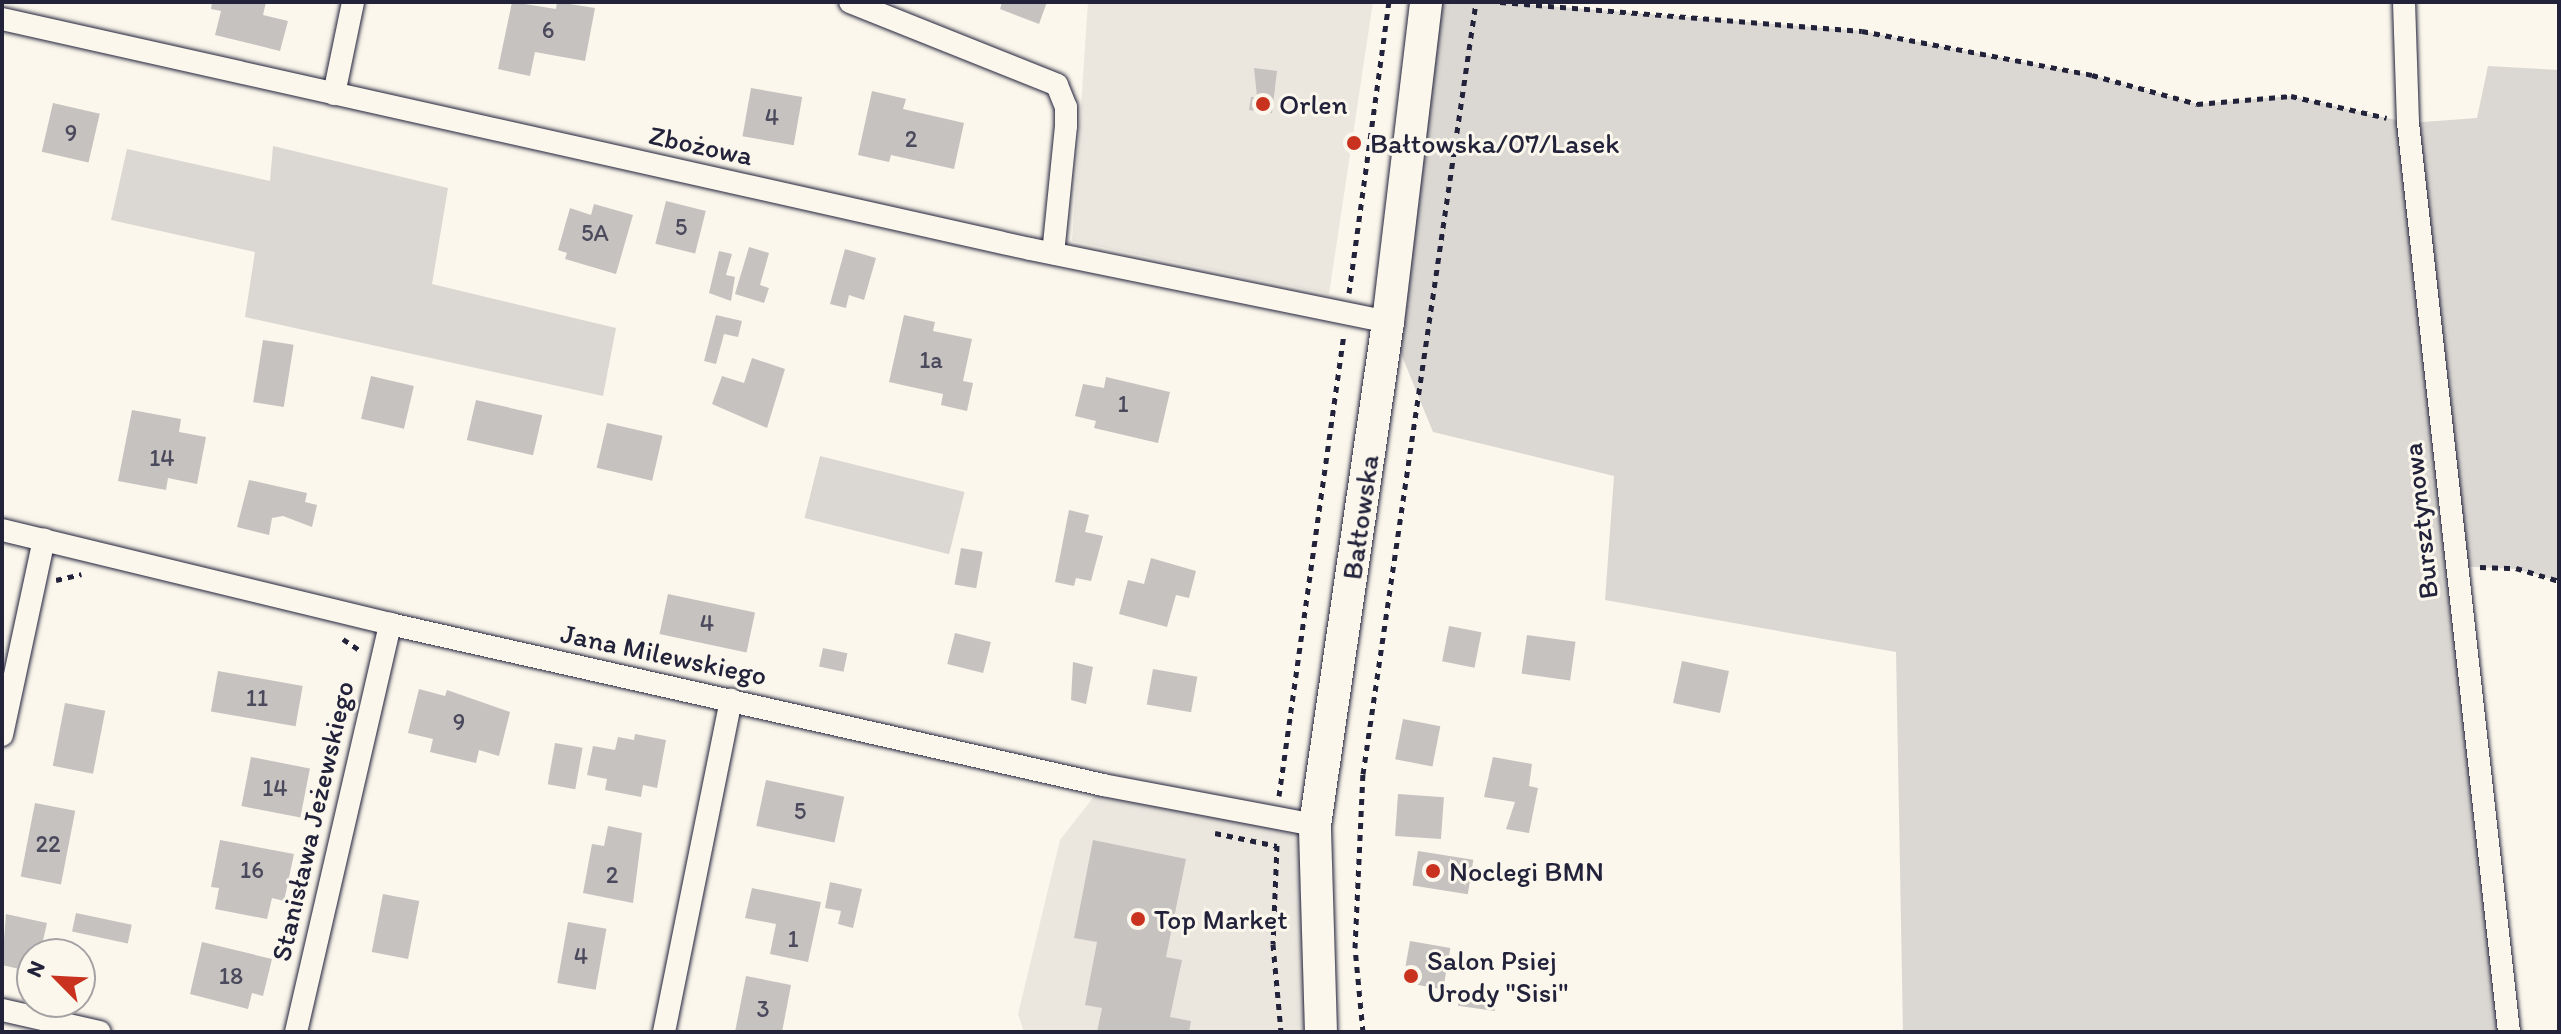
<!DOCTYPE html>
<meta charset="utf-8">
<style>
body{margin:0}
#map{position:relative;width:2561px;height:1034px;overflow:hidden;background:#fbf7ec;font-family:Itim,sans-serif}
div>[style]{position:absolute}
[style*='--x']{left:calc(var(--x)*1px);top:calc(var(--y)*1px);width:calc(var(--w)*1px);rotate:calc(var(--a)*1deg)}
.built>*{inset:0;background:#ebe7df}
.green>*{inset:0;background:#dbd8d3;transform-origin:0 0}
.building>*{inset:0;background:#c6c2c0;transform-origin:0 0}
.path>*{height:5px;margin-top:-2.5px;transform-origin:0;background:repeating-linear-gradient(90deg,#22223b 0 6px,transparent 0 12px)}
.roads{filter:drop-shadow(0 0 2px #22223b) drop-shadow(0 0 2px #22223b)}
.minor>*{height:22px;margin:-11px;padding:0 11px;transform-origin:11px;border-radius:11px;background:#fbf7ec}
.secondary>*{height:32px;margin:-16px;padding:0 16px;transform-origin:16px;border-radius:16px;background:#fbf7ec}
.dots>*{width:22px;height:22px;translate:-50% -50%;box-sizing:border-box;border:4px solid #fbf7ec;border-radius:50%}
span{translate:-50% -50%;white-space:nowrap;text-align:center;line-height:1.15;-webkit-text-stroke:6px #fbf7ec;paint-order:stroke}
.number-label{font-size:24px;color:#4b4a5c}
.number-label span{-webkit-text-stroke-width:0}
.poi-label{font-size:28px;color:#22223b}
.left{translate:0 -50%;text-align:left}
.street-label{font-size:28px;color:#22223b}
.frame{position:absolute;inset:0;border:4px solid #22223b;pointer-events:none}
.north{position:absolute;left:16px;top:938px;width:80px;height:80px;box-sizing:border-box;background:#fbf7ec;border:2px solid #a4a2a5;border-radius:50%;rotate:294deg;font-size:22px;font-weight:700;line-height:32px;text-align:center;color:#22223b}
.north::after{content:'';display:block;margin:auto;width:28px;height:36px;background:#c8321e;clip-path:polygon(50% 0,100% 100%,50% 72%,0 100%)}
</style>
<div id="map">
<div class="built">
<div style="clip-path:polygon(1088px 2px,1373px 2px,1329px 294px,1072px 241px)"></div>
<div style="clip-path:polygon(1103px 785px,1315px 825px,1321px 1032px,1024px 1032px,1018px 1014px,1060px 840px)"></div>
</div>
<div class="green">
<div style="clip-path:polygon(1426px 2px,1500px 2px,1862px 31px,2092px 75px,2197px 104px,2291px 96px,2409px 123px,2477px 118px,2488px 66px,2559px 70px,2559px 581px,2516px 569px,2455px 566px,2509px 1032px,1903px 1032px,1896px 652px,1605px 600px,1614px 476px,1433px 432px,1388px 322px)"></div>
<div style="clip-path:polygon(273px 146px,448px 188px,432px 284px,616px 328px,603px 396px,245px 317px,255px 252px,111px 220px,127px 149px,270px 181px)"></div>
<div style="left:820px;top:456px;width:149px;height:64px;rotate:14deg"></div>
</div>
<div class="building">
<div style="clip-path:polygon(212px 2px,266px 2px,263px 15px,288px 21px,280px 51px,215px 35px,221px 11px,211px 9px)"></div>
<div style="clip-path:polygon(512px 2px,556px 9px,557px 2px,595px 8px,585px 61px,535px 52px,530px 76px,498px 69px)"></div>
<div style="clip-path:polygon(1002px 2px,1047px 2px,1039px 24px,1000px 9px)"></div>
<div style="clip-path:polygon(1254px 68px,1277px 71px,1272px 113px,1249px 110px,1251px 97px,1257px 97px)"></div>
<div style="left:751px;top:88px;width:52px;height:49px;rotate:10deg"></div>
<div style="clip-path:polygon(872px 91px,906px 99px,903px 109px,964px 123px,954px 169px,891px 155px,889px 162px,858px 155px)"></div>
<div style="left:53px;top:103px;width:48px;height:50px;rotate:13deg"></div>
<div style="left:666px;top:201px;width:41px;height:44px;rotate:14deg"></div>
<div style="clip-path:polygon(594px 204px,633px 215px,616px 274px,565px 259px,567px 253px,558px 250px,570px 208px,591px 215px)"></div>
<div style="clip-path:polygon(749px 247px,769px 253px,760px 285px,769px 288px,764px 303px,735px 294px)"></div>
<div style="clip-path:polygon(845px 249px,876px 258px,864px 300px,849px 295px,846px 308px,830px 304px)"></div>
<div style="clip-path:polygon(719px 251px,732px 254px,726px 275px,735px 277px,731px 301px,709px 293px)"></div>
<div style="clip-path:polygon(716px 315px,742px 321px,738px 337px,724px 334px,716px 364px,704px 361px)"></div>
<div style="clip-path:polygon(904px 315px,935px 322px,933px 331px,972px 339px,963px 381px,973px 383px,967px 411px,941px 405px,943px 394px,889px 382px)"></div>
<div style="left:263px;top:340px;width:31px;height:63px;rotate:9deg"></div>
<div style="clip-path:polygon(752px 358px,785px 369px,767px 428px,712px 404px,722px 376px,744px 383px)"></div>
<div style="left:371px;top:376px;width:44px;height:44px;rotate:13deg"></div>
<div style="clip-path:polygon(1106px 377px,1170px 392px,1158px 443px,1094px 428px,1096px 421px,1075px 416px,1083px 384px,1104px 388px)"></div>
<div style="left:476px;top:400px;width:68px;height:41px;rotate:13deg"></div>
<div style="clip-path:polygon(132px 410px,181px 419px,179px 432px,206px 437px,197px 484px,168px 478px,166px 490px,118px 481px)"></div>
<div style="left:607px;top:423px;width:57px;height:46px;rotate:13deg"></div>
<div style="clip-path:polygon(249px 480px,307px 493px,305px 502px,317px 505px,312px 527px,283px 516px,272px 518px,269px 535px,237px 527px)"></div>
<div style="clip-path:polygon(1069px 510px,1089px 515px,1085px 532px,1103px 536px,1091px 581px,1076px 578px,1074px 586px,1055px 582px)"></div>
<div style="left:961px;top:548px;width:22px;height:37px;rotate:10deg"></div>
<div style="clip-path:polygon(1151px 558px,1196px 571px,1189px 598px,1176px 595px,1167px 627px,1119px 614px,1128px 580px,1144px 584px)"></div>
<div style="left:668px;top:594px;width:89px;height:41px;rotate:12deg"></div>
<div style="left:1449px;top:626px;width:33px;height:36px;rotate:11deg"></div>
<div style="left:955px;top:633px;width:37px;height:32px;rotate:14deg"></div>
<div style="left:1527px;top:635px;width:49px;height:39px;rotate:8deg"></div>
<div style="left:823px;top:648px;width:25px;height:19px;rotate:12deg"></div>
<div style="left:1682px;top:661px;width:48px;height:43px;rotate:12deg"></div>
<div style="clip-path:polygon(1073px 662px,1093px 667px,1086px 704px,1071px 700px)"></div>
<div style="left:1153px;top:669px;width:45px;height:36px;rotate:10deg"></div>
<div style="left:218px;top:671px;width:86px;height:41px;rotate:10deg"></div>
<div style="clip-path:polygon(419px 689px,445px 696px,447px 690px,510px 712px,499px 756px,479px 750px,476px 763px,430px 752px,433px 739px,408px 733px)"></div>
<div style="left:65px;top:703px;width:41px;height:64px;rotate:11deg"></div>
<div style="left:1403px;top:719px;width:38px;height:41px;rotate:11deg"></div>
<div style="clip-path:polygon(635px 734px,666px 740px,657px 788px,643px 785px,641px 797px,605px 790px,607px 779px,587px 775px,593px 746px,615px 750px,618px 737px,634px 740px)"></div>
<div style="left:555px;top:743px;width:28px;height:42px;rotate:10deg"></div>
<div style="left:251px;top:757px;width:60px;height:50px;rotate:11deg"></div>
<div style="clip-path:polygon(1493px 757px,1532px 764px,1529px 786px,1538px 788px,1529px 833px,1506px 829px,1515px 802px,1484px 797px)"></div>
<div style="left:766px;top:780px;width:80px;height:47px;rotate:12deg"></div>
<div style="left:1398px;top:794px;width:46px;height:42px;rotate:4deg"></div>
<div style="left:35px;top:803px;width:41px;height:75px;rotate:11deg"></div>
<div style="clip-path:polygon(608px 826px,642px 833px,633px 903px,583px 893px,592px 844px,604px 846px)"></div>
<div style="clip-path:polygon(220px 840px,294px 854px,284px 901px,272px 898px,267px 919px,215px 909px,219px 888px,211px 887px)"></div>
<div style="clip-path:polygon(1093px 840px,1186px 859px,1166px 957px,1182px 960px,1170px 1017px,1191px 1021px,1189px 1032px,1097px 1032px,1102px 1008px,1085px 1005px,1097px 942px,1074px 938px)"></div>
<div style="left:1418px;top:851px;width:56px;height:35px;rotate:9deg"></div>
<div style="clip-path:polygon(830px 882px,862px 889px,853px 928px,838px 924px,841px 911px,825px 908px)"></div>
<div style="clip-path:polygon(752px 888px,821px 902px,808px 962px,770px 954px,776px 924px,745px 918px)"></div>
<div style="left:383px;top:894px;width:37px;height:59px;rotate:11deg"></div>
<div style="left:76px;top:913px;width:57px;height:19px;rotate:12deg"></div>
<div style="clip-path:polygon(6px 914px,47px 923px,40px 954px,32px 954px,32px 972px,2px 965px)"></div>
<div style="left:568px;top:922px;width:39px;height:62px;rotate:10deg"></div>
<div style="left:1410px;top:941px;width:41px;height:42px;rotate:10deg"></div>
<div style="clip-path:polygon(202px 942px,272px 959px,263px 996px,252px 993px,248px 1009px,190px 994px)"></div>
<div style="clip-path:polygon(746px 976px,791px 985px,782px 1032px,735px 1032px)"></div>
<div style="left:1460px;top:992px;width:37px;height:14px;rotate:8deg"></div>
</div>
<div class="path">
<div style="--x:1500;--y:2;--w:363;--a:4.6"></div>
<div style="--x:1862;--y:31;--w:234;--a:10.8"></div>
<div style="--x:2092;--y:75;--w:109;--a:15.4"></div>
<div style="--x:2197;--y:104;--w:94;--a:-4.9"></div>
<div style="--x:2291;--y:96;--w:98;--a:12.9"></div>
<div style="--x:1349;--y:293;--w:294;--a:-82.2"></div>
<div style="--x:2480;--y:567;--w:36;--a:2"></div>
<div style="--x:2516;--y:568;--w:45;--a:16.8"></div>
<div style="--x:56;--y:580;--w:26;--a:-13"></div>
<div style="--x:343;--y:639;--w:22;--a:34"></div>
<div style="--x:1279;--y:796;--w:467;--a:-82"></div>
<div style="--x:1215;--y:833;--w:63;--a:11.8"></div>
<div style="--x:1277;--y:845;--w:99;--a:92.3"></div>
<div style="--x:1273;--y:944;--w:88;--a:84.8"></div>
<div style="--x:1363;--y:1032;--w:84;--a:-95.4"></div>
<div style="--x:1355;--y:948;--w:174;--a:-87.4"></div>
<div style="--x:1363;--y:774;--w:780;--a:-81.67"></div>
</div>
<div class="roads">
<div class="minor">
<div style="--x:850;--y:2;--w:223;--a:21.8"></div>
<div style="--x:1057;--y:85;--w:24;--a:68"></div>
<div style="--x:1066;--y:107;--w:19;--a:90"></div>
<div style="--x:1066;--y:126;--w:128;--a:95.8"></div>
<div style="--x:2404;--y:2;--w:121;--a:88.1"></div>
<div style="--x:2408;--y:123;--w:915;--a:83.66"></div>
<div style="--x:2;--y:19;--w:1053;--a:12.61"></div>
<div style="--x:1030;--y:249;--w:365;--a:11.5"></div>
<div style="--x:334;--y:94;--w:94;--a:-78.3"></div>
<div style="--x:2;--y:530;--w:399;--a:13.6"></div>
<div style="--x:390;--y:624;--w:731;--a:12.72"></div>
<div style="--x:1103;--y:785;--w:216;--a:10.7"></div>
<div style="--x:2;--y:735;--w:200;--a:-77.9"></div>
<div style="--x:2;--y:1010;--w:100;--a:12.7"></div>
<div style="--x:296;--y:1032;--w:419;--a:-77"></div>
<div style="--x:664;--y:1032;--w:339;--a:-78.6"></div>
</div>
<div class="secondary">
<div style="--x:1321;--y:1032;--w:207;--a:-91.7"></div>
<div style="--x:1315;--y:825;--w:508;--a:-81.74"></div>
<div style="--x:1388;--y:322;--w:322;--a:-83.2"></div>
</div>
</div>
<div class="dots">
<div style="left:1263px;top:104px;background:#c8321e"></div>
<div style="left:1354px;top:143px;background:#c8321e"></div>
<div style="left:1433px;top:871px;background:#c8321e"></div>
<div style="left:1138px;top:919px;background:#c8321e"></div>
<div style="left:1411px;top:976px;background:#c8321e"></div>
</div>
<div class="number-label">
<span style="left:548px;top:30px">6</span>
<span style="left:772px;top:117px">4</span>
<span style="left:71px;top:133px">9</span>
<span style="left:911px;top:139px">2</span>
<span style="left:681px;top:227px">5</span>
<span style="left:595px;top:233px">5A</span>
<span style="left:931px;top:360px">1a</span>
<span style="left:1123px;top:404px">1</span>
<span style="left:162px;top:458px">14</span>
<span style="left:707px;top:623px">4</span>
<span style="left:257px;top:698px">11</span>
<span style="left:459px;top:722px">9</span>
<span style="left:275px;top:788px">14</span>
<span style="left:800px;top:811px">5</span>
<span style="left:48px;top:844px">22</span>
<span style="left:252px;top:870px">16</span>
<span style="left:612px;top:875px">2</span>
<span style="left:793px;top:939px">1</span>
<span style="left:581px;top:956px">4</span>
<span style="left:231px;top:976px">18</span>
<span style="left:763px;top:1009px">3</span>
</div>
<div class="poi-label">
<span class="left" style="left:1279px;top:104px">Orlen</span>
<span class="left" style="left:1370px;top:143px">Bałtowska/07/Lasek</span>
<span class="left" style="left:1449px;top:871px">Noclegi BMN</span>
<span class="left" style="left:1154px;top:919px">Top Market</span>
<span class="left" style="left:1427px;top:976px">Salon Psiej<br>Urody "Sisi"</span>
</div>
<div class="street-label">
<span style="left:701px;top:145px;rotate:12deg">Zbożowa</span>
<span style="left:1360px;top:517px;rotate:-82deg">Bałtowska</span>
<span style="left:2420px;top:521px;rotate:-96deg">Bursztynowa</span>
<span style="left:664px;top:654px;rotate:12deg">Jana Milewskiego</span>
<span style="left:312px;top:821px;rotate:-77deg">Stanisława Jeżewskiego</span>
</div>
<div class="frame"></div>
<div class="north">N</div>
</div>
